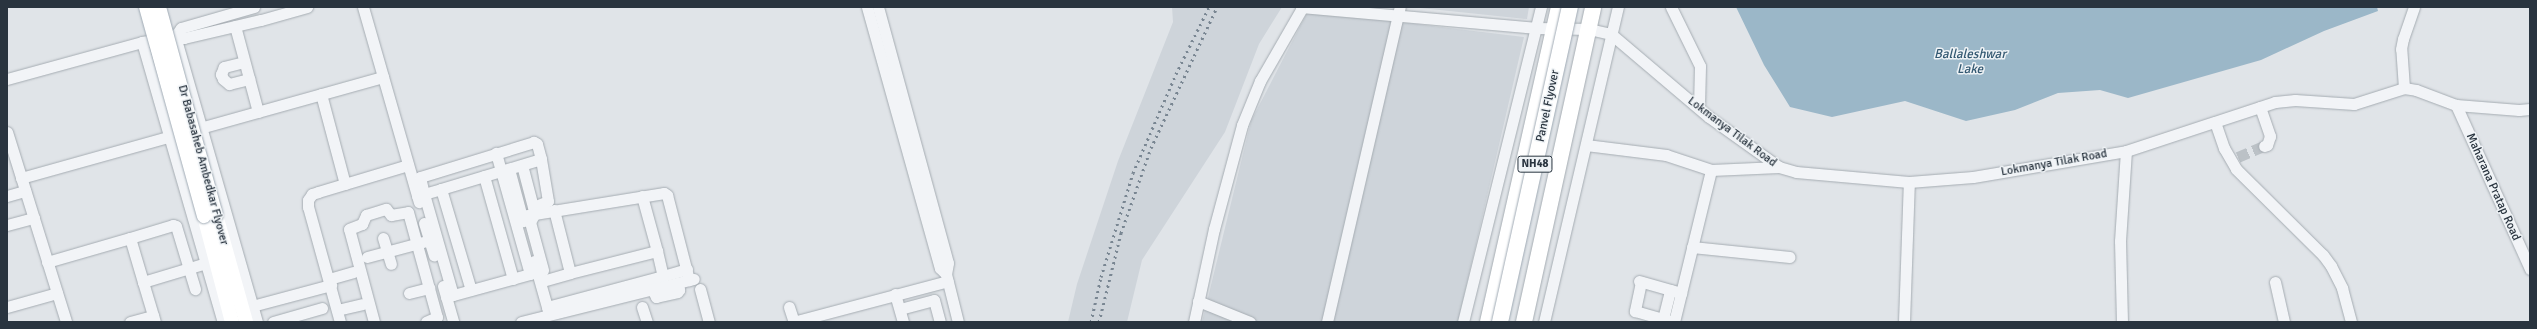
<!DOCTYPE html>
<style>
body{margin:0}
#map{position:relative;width:2537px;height:329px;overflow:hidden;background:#e0e4e8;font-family:Signika,sans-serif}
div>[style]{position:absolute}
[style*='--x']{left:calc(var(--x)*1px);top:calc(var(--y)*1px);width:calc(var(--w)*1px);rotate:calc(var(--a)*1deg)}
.built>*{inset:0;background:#ced4da}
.water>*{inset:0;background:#9bb7c8}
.minor-tunnel>*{height:11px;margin-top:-5.5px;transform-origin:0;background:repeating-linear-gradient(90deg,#bbc1c6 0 11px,transparent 0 16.5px)}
.roads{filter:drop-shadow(0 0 1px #a5acb2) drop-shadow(0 0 1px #a5acb2)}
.minor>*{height:11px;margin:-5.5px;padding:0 5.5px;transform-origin:5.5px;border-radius:5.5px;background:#f2f4f7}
.major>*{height:14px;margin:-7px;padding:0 7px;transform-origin:7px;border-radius:7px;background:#fff}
.highway>*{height:16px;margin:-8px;padding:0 8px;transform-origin:8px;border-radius:8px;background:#fff}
.rail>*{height:3px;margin-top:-1.5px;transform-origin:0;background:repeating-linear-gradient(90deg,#798692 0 2px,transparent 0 6px)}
.bridges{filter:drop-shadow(0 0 1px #9faab4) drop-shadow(0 0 1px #9faab4)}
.major-bridge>*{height:14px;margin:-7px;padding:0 7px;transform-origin:7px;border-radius:7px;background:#fff}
.highway-bridge>*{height:16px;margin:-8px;padding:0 8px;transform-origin:8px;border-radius:8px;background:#fff}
span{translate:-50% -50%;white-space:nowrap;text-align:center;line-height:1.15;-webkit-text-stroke:3px #eff3f6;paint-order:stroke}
.shield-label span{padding:1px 3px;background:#eff3f6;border:1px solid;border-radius:3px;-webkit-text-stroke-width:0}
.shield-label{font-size:11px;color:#29343f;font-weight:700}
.street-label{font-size:12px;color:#29343f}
.water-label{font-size:13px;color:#345972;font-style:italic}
.frame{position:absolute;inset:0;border:8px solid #29343f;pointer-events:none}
</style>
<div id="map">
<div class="built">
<div style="clip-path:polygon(1172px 7px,1282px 7px,1259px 44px,1225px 132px,1142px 260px,1127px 322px,1068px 322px,1077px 284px,1118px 161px,1173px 22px)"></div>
<div style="clip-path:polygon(1411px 7px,1529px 7px,1527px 19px)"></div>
<div style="clip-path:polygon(1308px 11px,1524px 37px,1458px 322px,1202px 322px,1251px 121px)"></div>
</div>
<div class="water">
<div style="clip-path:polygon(1736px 7px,2377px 7px,2378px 11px,2324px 31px,2261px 60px,2128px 98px,2100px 90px,2058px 93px,2015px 110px,1966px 121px,1905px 101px,1832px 117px,1790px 107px,1764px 65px)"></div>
</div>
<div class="minor-tunnel">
<div style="--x:2238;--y:157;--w:28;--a:-23"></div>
</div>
<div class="roads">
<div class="minor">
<div style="--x:363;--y:7;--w:203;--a:74"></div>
<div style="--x:867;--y:7;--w:271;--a:74.4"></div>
<div style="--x:940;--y:268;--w:8;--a:45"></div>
<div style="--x:878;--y:7;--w:265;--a:74.7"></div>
<div style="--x:948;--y:263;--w:11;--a:100"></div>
<div style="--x:946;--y:274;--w:49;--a:76"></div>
<div style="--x:1301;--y:7;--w:237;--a:5.1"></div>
<div style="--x:1537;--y:28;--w:52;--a:1.1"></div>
<div style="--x:1589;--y:29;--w:23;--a:13"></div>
<div style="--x:1611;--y:34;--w:128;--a:40.3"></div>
<div style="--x:1709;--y:117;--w:86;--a:35.5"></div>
<div style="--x:1779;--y:167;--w:18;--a:16"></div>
<div style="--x:1796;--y:172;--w:113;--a:5.1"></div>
<div style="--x:1909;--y:182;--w:64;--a:-4.5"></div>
<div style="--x:1973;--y:177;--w:155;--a:-9.6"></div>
<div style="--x:2126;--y:151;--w:157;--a:-18.2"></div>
<div style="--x:2275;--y:102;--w:20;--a:-6"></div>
<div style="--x:2295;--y:100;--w:59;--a:3.9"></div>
<div style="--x:2354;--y:104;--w:52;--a:-17.7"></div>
<div style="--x:2404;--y:88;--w:12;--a:9"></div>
<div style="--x:2416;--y:90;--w:43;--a:20.6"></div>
<div style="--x:2456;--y:105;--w:63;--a:4.5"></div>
<div style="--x:2519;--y:110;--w:11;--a:-5"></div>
<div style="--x:1671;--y:7;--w:66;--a:63.8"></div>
<div style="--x:1700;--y:66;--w:42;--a:91.4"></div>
<div style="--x:235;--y:26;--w:89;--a:75"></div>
<div style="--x:175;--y:36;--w:298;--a:74"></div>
<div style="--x:175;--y:36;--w:10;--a:-53"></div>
<div style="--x:181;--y:28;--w:76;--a:-16"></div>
<div style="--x:142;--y:42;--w:291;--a:73.9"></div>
<div style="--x:244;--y:62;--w:21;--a:166"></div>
<div style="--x:224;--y:67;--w:8;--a:113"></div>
<div style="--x:221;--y:74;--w:5;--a:68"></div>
<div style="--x:223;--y:79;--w:8;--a:40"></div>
<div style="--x:229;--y:84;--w:21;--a:-14"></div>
<div style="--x:7;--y:79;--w:140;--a:-15.3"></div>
<div style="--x:142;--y:42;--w:34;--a:-10"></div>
<div style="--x:175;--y:36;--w:9;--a:13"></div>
<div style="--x:184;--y:38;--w:79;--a:-13.2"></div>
<div style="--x:261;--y:20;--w:48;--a:-15.8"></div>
<div style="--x:2404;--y:88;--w:39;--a:-94"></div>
<div style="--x:2401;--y:49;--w:10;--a:-79"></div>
<div style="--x:2403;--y:39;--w:34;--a:-71"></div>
<div style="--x:321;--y:94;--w:93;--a:75.1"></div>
<div style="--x:2456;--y:105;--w:180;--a:65.7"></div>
<div style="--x:2260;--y:107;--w:31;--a:71"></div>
<div style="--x:2270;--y:136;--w:9;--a:108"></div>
<div style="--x:2267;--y:145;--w:3;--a:162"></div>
<div style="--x:2215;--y:122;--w:28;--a:71"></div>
<div style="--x:2224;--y:148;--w:24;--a:60"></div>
<div style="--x:2236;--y:169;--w:122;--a:44.7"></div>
<div style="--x:2323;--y:255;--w:14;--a:54"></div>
<div style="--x:2331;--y:266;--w:25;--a:63"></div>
<div style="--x:2342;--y:288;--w:35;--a:75"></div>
<div style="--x:7;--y:132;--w:199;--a:72.7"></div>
<div style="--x:1586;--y:145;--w:81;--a:7.1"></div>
<div style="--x:1666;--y:155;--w:47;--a:18.4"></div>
<div style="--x:1711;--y:170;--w:68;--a:-2.5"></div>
<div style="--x:522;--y:165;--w:43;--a:75.3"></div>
<div style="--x:533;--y:207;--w:16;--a:-22"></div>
<div style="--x:548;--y:201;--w:43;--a:-99.5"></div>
<div style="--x:509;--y:169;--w:54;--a:74.9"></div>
<div style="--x:484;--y:176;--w:107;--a:74.3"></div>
<div style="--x:21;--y:178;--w:376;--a:-15.6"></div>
<div style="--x:441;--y:189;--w:105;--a:73.5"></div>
<div style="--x:7;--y:196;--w:19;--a:-16"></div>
<div style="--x:417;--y:196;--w:5;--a:-22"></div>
<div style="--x:422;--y:194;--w:2;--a:0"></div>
<div style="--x:424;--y:194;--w:18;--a:-16"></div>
<div style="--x:441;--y:189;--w:104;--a:-16.7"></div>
<div style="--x:541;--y:159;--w:16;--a:-105"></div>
<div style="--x:537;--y:144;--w:4;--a:-146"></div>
<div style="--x:534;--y:142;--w:119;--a:162.9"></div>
<div style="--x:420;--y:177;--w:17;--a:77"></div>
<div style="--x:424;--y:194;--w:105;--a:74"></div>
<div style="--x:554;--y:210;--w:65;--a:75.7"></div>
<div style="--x:570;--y:273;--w:90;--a:-14.2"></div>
<div style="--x:657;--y:251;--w:57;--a:-105.3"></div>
<div style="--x:535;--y:213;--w:10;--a:119"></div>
<div style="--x:530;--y:222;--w:50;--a:74.8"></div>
<div style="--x:522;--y:216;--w:144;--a:-9.2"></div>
<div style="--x:664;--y:193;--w:4;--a:34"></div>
<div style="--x:667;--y:195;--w:88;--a:75.5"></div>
<div style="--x:424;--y:223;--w:34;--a:73"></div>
<div style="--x:7;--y:225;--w:28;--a:-15"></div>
<div style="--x:130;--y:238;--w:45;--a:-16.8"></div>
<div style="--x:173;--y:225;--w:3;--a:18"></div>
<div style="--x:176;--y:226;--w:66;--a:73.2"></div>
<div style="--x:383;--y:238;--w:27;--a:73"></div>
<div style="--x:1692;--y:247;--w:98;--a:5.9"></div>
<div style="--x:657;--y:251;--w:26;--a:77"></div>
<div style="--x:663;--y:276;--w:25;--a:-16"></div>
<div style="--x:367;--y:257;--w:58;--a:-15"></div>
<div style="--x:534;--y:261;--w:55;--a:74.2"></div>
<div style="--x:47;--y:262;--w:86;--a:-16.1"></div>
<div style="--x:130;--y:238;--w:46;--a:73.5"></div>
<div style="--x:329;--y:279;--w:25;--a:-16"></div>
<div style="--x:546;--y:280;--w:25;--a:-16"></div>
<div style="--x:1639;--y:281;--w:44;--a:15.9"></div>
<div style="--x:1641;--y:282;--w:30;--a:102"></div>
<div style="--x:1635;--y:311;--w:40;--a:16"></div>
<div style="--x:2275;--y:282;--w:41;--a:77.3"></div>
<div style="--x:443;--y:286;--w:37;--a:74"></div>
<div style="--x:652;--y:289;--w:9;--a:63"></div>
<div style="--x:656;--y:297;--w:22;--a:-13"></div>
<div style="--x:677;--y:292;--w:3;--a:-45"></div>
<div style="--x:679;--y:290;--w:7;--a:-98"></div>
<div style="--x:700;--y:289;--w:34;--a:75"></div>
<div style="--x:409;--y:293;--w:21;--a:-14"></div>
<div style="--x:895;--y:294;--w:29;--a:74"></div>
<div style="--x:446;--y:297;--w:87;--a:-15.3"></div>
<div style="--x:530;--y:274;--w:126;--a:-105.7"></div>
<div style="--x:1198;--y:301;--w:56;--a:22"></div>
<div style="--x:252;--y:306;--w:82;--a:-14.9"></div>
<div style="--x:7;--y:307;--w:52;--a:-15.6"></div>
<div style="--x:547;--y:307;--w:120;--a:-15"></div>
<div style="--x:642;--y:307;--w:16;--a:72"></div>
<div style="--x:789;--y:307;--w:16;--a:72"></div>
<div style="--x:900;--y:309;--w:35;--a:-15"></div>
<div style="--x:934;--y:300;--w:23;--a:75"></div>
<div style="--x:337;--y:310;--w:26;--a:-13"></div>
<div style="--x:1663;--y:319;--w:30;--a:-76"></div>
<div style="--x:130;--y:322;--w:24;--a:-15"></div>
<div style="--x:155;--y:322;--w:42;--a:-106.7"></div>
<div style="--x:143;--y:282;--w:66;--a:-16.8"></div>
<div style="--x:273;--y:322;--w:51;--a:-15.9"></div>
<div style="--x:340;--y:322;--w:119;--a:-105.5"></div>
<div style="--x:308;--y:207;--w:7;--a:-90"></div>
<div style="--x:308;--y:200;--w:7;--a:-56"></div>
<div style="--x:312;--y:194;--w:6;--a:-18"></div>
<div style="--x:318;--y:192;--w:94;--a:-16.7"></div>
<div style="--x:374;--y:322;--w:96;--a:-105"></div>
<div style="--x:349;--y:229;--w:14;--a:-21"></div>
<div style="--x:362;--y:224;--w:10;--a:-66"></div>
<div style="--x:366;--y:215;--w:21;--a:-17"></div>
<div style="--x:386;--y:209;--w:8;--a:50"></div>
<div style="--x:391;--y:215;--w:17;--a:-10"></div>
<div style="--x:408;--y:212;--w:109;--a:74.6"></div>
<div style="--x:437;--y:317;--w:12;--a:156"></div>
<div style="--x:521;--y:322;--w:178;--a:-14"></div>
<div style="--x:793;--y:322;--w:160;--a:-14.8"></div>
<div style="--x:1194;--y:322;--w:95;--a:-77.9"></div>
<div style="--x:1214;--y:229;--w:108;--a:-74.9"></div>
<div style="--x:1242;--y:125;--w:48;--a:-67.8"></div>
<div style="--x:1260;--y:81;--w:84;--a:-60.1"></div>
<div style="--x:1327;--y:322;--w:323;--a:-77"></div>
<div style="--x:1463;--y:322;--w:325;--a:-76.1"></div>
<div style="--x:1544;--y:322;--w:324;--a:-76.8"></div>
<div style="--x:1674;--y:322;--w:156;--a:-76.3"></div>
<div style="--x:1904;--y:322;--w:140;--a:-88"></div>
<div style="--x:2122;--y:322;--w:81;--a:-91.4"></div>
<div style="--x:2120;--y:241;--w:90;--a:-86.2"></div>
</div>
<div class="major">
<div style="--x:216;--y:215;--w:111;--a:74.3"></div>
<div style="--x:204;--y:216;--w:110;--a:75.2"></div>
</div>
<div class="highway">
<div style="--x:1488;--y:322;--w:323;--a:-77.3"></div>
<div style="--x:1524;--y:322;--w:322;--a:-77.6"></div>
</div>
</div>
<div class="rail">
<div style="--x:1091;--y:322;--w:46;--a:-77.5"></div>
<div style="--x:1101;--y:277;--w:109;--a:-72.9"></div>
<div style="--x:1133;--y:173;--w:108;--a:-66.5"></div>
<div style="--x:1176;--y:74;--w:75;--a:-63.8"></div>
<div style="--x:1099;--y:322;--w:92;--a:-76.1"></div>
<div style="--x:1121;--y:233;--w:90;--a:-70.6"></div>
<div style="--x:1151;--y:148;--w:156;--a:-64.9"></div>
</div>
<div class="bridges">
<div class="major-bridge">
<div style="--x:146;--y:7;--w:217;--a:74.5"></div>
<div style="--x:159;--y:7;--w:216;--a:74.7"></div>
</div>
<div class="highway-bridge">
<div style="--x:1500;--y:322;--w:323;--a:-77.5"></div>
</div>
</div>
<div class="shield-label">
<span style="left:1535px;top:164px">NH48</span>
</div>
<div class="street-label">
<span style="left:1548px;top:106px;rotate:-78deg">Panvel Flyover</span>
<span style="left:1732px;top:132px;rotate:37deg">Lokmanya Tilak Road</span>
<span style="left:2054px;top:163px;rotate:-10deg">Lokmanya Tilak Road</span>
<span style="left:203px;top:165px;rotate:75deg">Dr Babasaheb Ambedkar Flyover</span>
<span style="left:2493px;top:187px;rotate:66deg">Maharana Pratap Road</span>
</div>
<div class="water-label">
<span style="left:1970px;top:62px">Ballaleshwar<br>Lake</span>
</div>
<div class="frame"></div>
</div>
